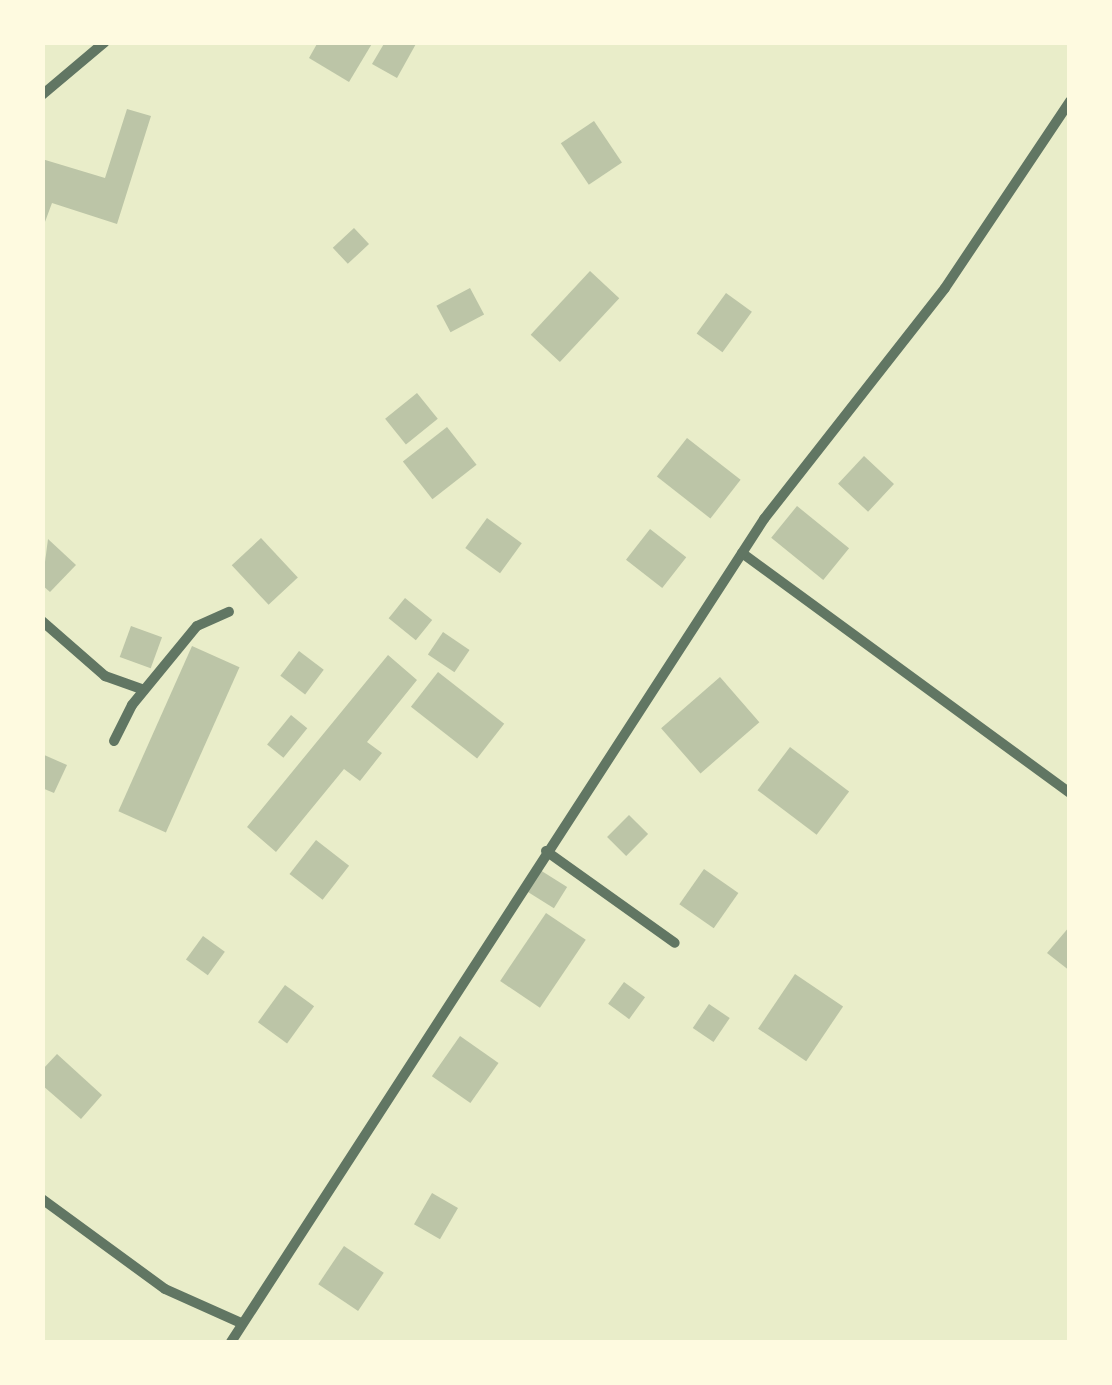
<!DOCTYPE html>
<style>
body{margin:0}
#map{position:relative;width:1112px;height:1385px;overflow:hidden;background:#e9edc9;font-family:"Nunito Sans",sans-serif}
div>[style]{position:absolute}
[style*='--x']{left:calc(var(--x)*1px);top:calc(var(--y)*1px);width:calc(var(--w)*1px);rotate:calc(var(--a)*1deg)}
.building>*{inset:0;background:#bcc5a7;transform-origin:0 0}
.minor>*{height:10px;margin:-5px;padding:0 5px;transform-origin:5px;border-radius:5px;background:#617663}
span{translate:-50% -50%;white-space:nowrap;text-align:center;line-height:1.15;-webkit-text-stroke:10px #fefae0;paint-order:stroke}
.frame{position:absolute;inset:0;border:45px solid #fefae0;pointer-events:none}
</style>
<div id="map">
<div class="building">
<div style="clip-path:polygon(318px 42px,373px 42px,349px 82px,309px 58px)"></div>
<div style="clip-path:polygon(385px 42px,417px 42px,397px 78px,372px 64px)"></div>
<div style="clip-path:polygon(127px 109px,151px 116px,117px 224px,52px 203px,42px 230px,42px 159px,105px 178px)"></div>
<div style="left:594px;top:121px;width:50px;height:40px;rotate:56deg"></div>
<div style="left:354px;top:228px;width:22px;height:29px;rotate:47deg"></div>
<div style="left:590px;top:271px;width:40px;height:87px;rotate:43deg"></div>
<div style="left:470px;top:288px;width:30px;height:38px;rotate:62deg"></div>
<div style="left:726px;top:293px;width:32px;height:50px;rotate:36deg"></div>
<div style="left:417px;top:393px;width:33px;height:41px;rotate:51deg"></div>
<div style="left:447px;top:427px;width:48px;height:56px;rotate:52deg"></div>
<div style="left:687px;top:438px;width:68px;height:49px;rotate:38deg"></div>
<div style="left:864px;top:456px;width:41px;height:38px;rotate:43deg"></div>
<div style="left:797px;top:506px;width:67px;height:41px;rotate:39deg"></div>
<div style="left:487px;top:518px;width:43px;height:37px;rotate:36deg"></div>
<div style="left:650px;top:529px;width:46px;height:39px;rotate:38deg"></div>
<div style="left:261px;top:538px;width:54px;height:40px;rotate:47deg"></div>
<div style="clip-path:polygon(48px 539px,76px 565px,50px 592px,42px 585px)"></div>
<div style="left:405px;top:598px;width:35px;height:26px;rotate:39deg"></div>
<div style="left:131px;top:626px;width:33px;height:33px;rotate:20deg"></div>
<div style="left:443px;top:632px;width:32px;height:27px;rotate:34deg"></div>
<div style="left:192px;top:646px;width:52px;height:181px;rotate:24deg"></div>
<div style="left:299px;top:651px;width:31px;height:31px;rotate:37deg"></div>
<div style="clip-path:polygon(388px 655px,417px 680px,367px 742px,382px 753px,360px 781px,344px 769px,276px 852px,247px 827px)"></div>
<div style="left:438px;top:672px;width:84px;height:44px;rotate:38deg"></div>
<div style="left:720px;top:677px;width:60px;height:78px;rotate:49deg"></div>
<div style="left:291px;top:715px;width:21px;height:38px;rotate:39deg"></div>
<div style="left:790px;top:747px;width:74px;height:54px;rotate:37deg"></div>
<div style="clip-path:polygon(42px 754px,67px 765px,54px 793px,42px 788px)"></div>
<div style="left:629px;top:815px;width:27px;height:31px;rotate:45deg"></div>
<div style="left:316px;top:840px;width:42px;height:43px;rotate:38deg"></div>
<div style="left:704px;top:869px;width:42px;height:43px;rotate:35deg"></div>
<div style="left:540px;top:870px;width:32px;height:25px;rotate:32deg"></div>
<div style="left:546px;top:913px;width:48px;height:82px;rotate:34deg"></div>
<div style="clip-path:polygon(1070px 926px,1070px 971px,1047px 953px)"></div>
<div style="left:203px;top:936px;width:27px;height:29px;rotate:36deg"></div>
<div style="left:795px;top:974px;width:58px;height:66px;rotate:34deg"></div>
<div style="left:624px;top:982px;width:26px;height:27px;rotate:36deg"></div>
<div style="left:285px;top:985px;width:36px;height:46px;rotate:36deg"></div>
<div style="left:709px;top:1004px;width:25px;height:29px;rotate:34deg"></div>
<div style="left:460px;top:1036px;width:47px;height:49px;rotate:35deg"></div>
<div style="clip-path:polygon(57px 1054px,102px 1095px,81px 1119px,42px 1085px,42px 1070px)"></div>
<div style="left:432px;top:1193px;width:30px;height:36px;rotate:30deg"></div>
<div style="left:344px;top:1246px;width:48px;height:46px;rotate:34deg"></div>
</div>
<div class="minor">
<div style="--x:42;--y:95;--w:82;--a:-40.1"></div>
<div style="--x:742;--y:553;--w:406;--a:36.2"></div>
<div style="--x:42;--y:621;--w:84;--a:41.1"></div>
<div style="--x:105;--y:676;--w:41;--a:19.7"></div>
<div style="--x:114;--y:741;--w:40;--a:-63.4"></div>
<div style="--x:132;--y:705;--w:102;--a:-50.6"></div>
<div style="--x:197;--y:626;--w:35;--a:-24"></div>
<div style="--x:546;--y:851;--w:158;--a:35.5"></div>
<div style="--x:42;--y:1199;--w:152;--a:36.2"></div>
<div style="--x:165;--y:1289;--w:83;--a:24.1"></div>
<div style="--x:231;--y:1342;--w:981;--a:-57.07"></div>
<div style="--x:764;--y:519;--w:293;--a:-51.9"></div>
<div style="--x:945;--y:288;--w:225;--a:-56.2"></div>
</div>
<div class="frame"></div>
</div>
